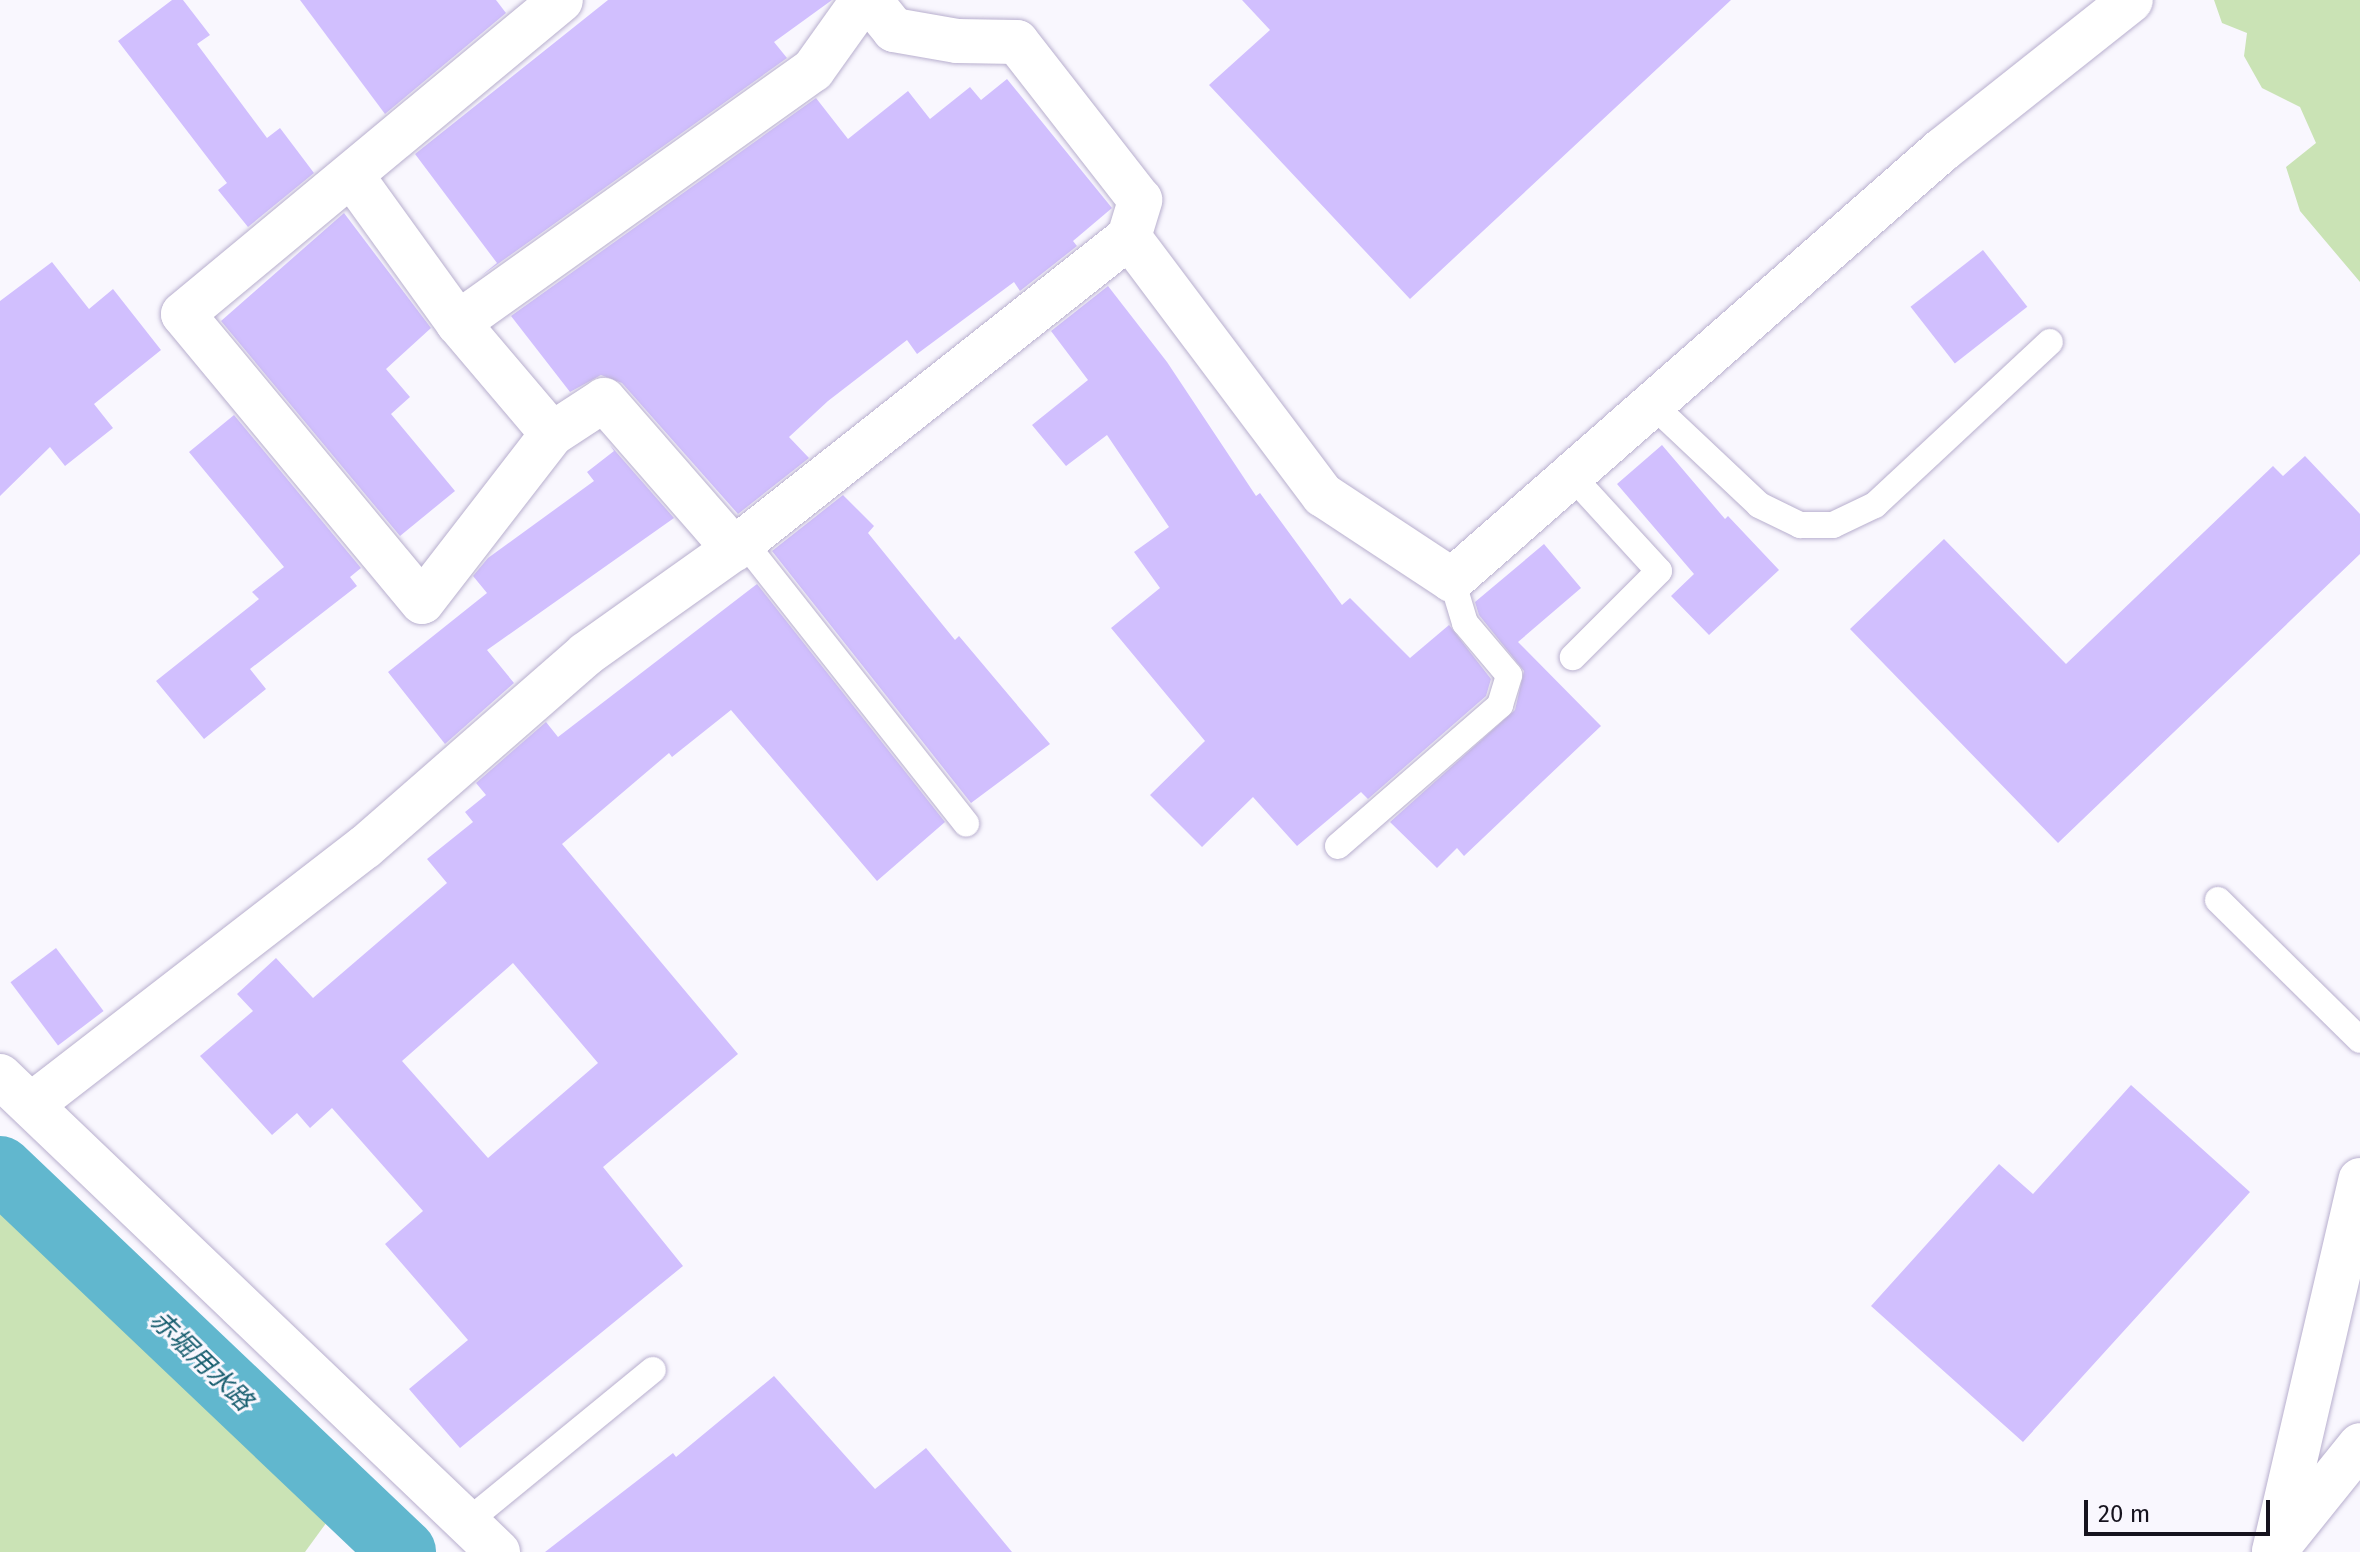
<!DOCTYPE html>
<meta charset="utf-8">
<style>
body{margin:0}
#map{position:relative;width:2360px;height:1552px;overflow:hidden;background:#f9f7fe;font-family:"Fira Sans","Noto Sans JP",sans-serif}
div>[style]{position:absolute}
[style*='--x']{left:calc(var(--x)*1px);top:calc(var(--y)*1px);width:calc(var(--w)*1px);rotate:calc(var(--a)*1deg)}
.green>*{inset:0;background:#cae3b5}
.canal>*{height:66px;margin:-33px;padding:0 33px;transform-origin:33px;border-radius:33px;background:#61b7ce}
.building>*{inset:0;background:#d1bffe;transform-origin:0 0}
.roads{filter:drop-shadow(0 0 2px #b8afce) drop-shadow(0 0 2px #b8afce)}
.service>*{height:26px;margin:-13px;padding:0 13px;transform-origin:13px;border-radius:13px;background:#fff}
.minor>*{height:44px;margin:-22px;padding:0 22px;transform-origin:22px;border-radius:22px;background:#fff}
.tertiary>*{height:44px;margin:-22px;padding:0 22px;transform-origin:22px;border-radius:22px;background:#fff}
.secondary>*{height:44px;margin:-22px;padding:0 22px;transform-origin:22px;border-radius:22px;background:#fff}
span{translate:-50% -50%;white-space:nowrap;text-align:center;line-height:1.15;-webkit-text-stroke:6px #f9f7fe;paint-order:stroke}
.water-label{font-size:26px;color:#185e6f;font-style:italic}
.scale{position:absolute;left:2084px;top:1500px;width:186px;height:36px;box-sizing:border-box;border:4px solid #16131e;border-top:0;padding-left:10px;font-size:24px;line-height:28px;white-space:nowrap;color:#16131e;-webkit-text-stroke:6px #f9f7fe;paint-order:stroke}
</style>
<div id="map">
<div class="green">
<div style="clip-path:polygon(2214px 0,2360px 0,2360px 282px,2300px 211px,2286px 167px,2316px 143px,2300px 107px,2262px 88px,2244px 56px,2247px 33px,2222px 23px)"></div>
<div style="clip-path:polygon(0 1184px,332px 1515px,305px 1552px,0 1552px)"></div>
</div>
<div class="canal">
<div style="--x:0;--y:1169;--w:556;--a:43.54"></div>
</div>
<div class="building">
<div style="clip-path:polygon(172px 0,183px 0,210px 35px,197px 44px,267px 138px,280px 128px,314px 173px,248px 227px,218px 190px,227px 183px,118px 41px)"></div>
<div style="clip-path:polygon(300px 0,496px 0,506px 13px,385px 114px)"></div>
<div style="clip-path:polygon(608px 0,832px 0,774px 42px,787px 58px,481px 276px,497px 263px,415px 154px)"></div>
<div style="clip-path:polygon(1242px 0,1731px 0,1410px 299px,1209px 85px,1270px 30px)"></div>
<div style="clip-path:polygon(1007px 79px,1112px 208px,1073px 241px,1077px 246px,1020px 291px,1014px 282px,917px 354px,907px 340px,828px 401px,789px 437px,809px 458px,738px 514px,622px 383px,601px 375px,570px 392px,511px 316px,816px 98px,848px 139px,908px 91px,930px 119px,970px 87px,981px 100px)"></div>
<div style="clip-path:polygon(344px 213px,431px 328px,386px 369px,410px 397px,391px 414px,455px 491px,400px 536px,221px 321px)"></div>
<div style="left:1983px;top:250px;width:72px;height:92px;rotate:52deg"></div>
<div style="clip-path:polygon(52px 262px,89px 309px,113px 289px,161px 350px,94px 404px,113px 428px,65px 466px,50px 447px,0 496px,0 301px)"></div>
<div style="clip-path:polygon(1108px 286px,1167px 362px,1256px 496px,1260px 493px,1342px 605px,1350px 598px,1410px 658px,1449px 625px,1491px 679px,1486px 696px,1368px 799px,1361px 792px,1297px 846px,1253px 797px,1202px 847px,1150px 795px,1205px 741px,1111px 628px,1160px 588px,1134px 552px,1169px 527px,1107px 435px,1066px 466px,1032px 425px,1088px 380px,1051px 331px)"></div>
<div style="clip-path:polygon(234px 415px,361px 568px,350px 577px,357px 586px,250px 669px,266px 689px,204px 739px,156px 681px,259px 599px,252px 592px,284px 567px,189px 452px)"></div>
<div style="clip-path:polygon(610px 445px,674px 518px,487px 650px,514px 683px,445px 744px,388px 672px,487px 593px,473px 576px,488px 558px,594px 481px,587px 472px,614px 451px)"></div>
<div style="clip-path:polygon(1662px 445px,1725px 519px,1728px 516px,1779px 570px,1709px 635px,1671px 596px,1694px 574px,1617px 484px)"></div>
<div style="clip-path:polygon(2305px 456px,2360px 514px,2360px 554px,2058px 843px,1850px 629px,1944px 539px,2066px 664px,2273px 466px,2283px 476px)"></div>
<div style="clip-path:polygon(843px 495px,874px 526px,868px 533px,955px 640px,959px 636px,1050px 744px,971px 803px,772px 551px)"></div>
<div style="clip-path:polygon(1544px 544px,1581px 588px,1518px 642px,1601px 726px,1464px 856px,1457px 848px,1437px 868px,1390px 822px,1515px 710px,1524px 671px,1479px 615px,1475px 602px)"></div>
<div style="clip-path:polygon(evenodd,757px 584px,945px 822px,877px 881px,731px 710px,672px 757px,669px 753px,562px 844px,738px 1054px,603px 1167px,683px 1266px,460px 1448px,409px 1389px,468px 1340px,385px 1244px,423px 1211px,332px 1108px,310px 1128px,297px 1113px,272px 1135px,200px 1056px,253px 1011px,237px 994px,276px 958px,313px 998px,447px 883px,427px 859px,473px 822px,465px 812px,486px 795px,476px 783px,546px 722px,558px 737px,757px 584px,513px 963px,598px 1063px,488px 1158px,402px 1061px,513px 963px)"></div>
<div style="left:56px;top:948px;width:79px;height:57px;rotate:53deg"></div>
<div style="clip-path:polygon(2131px 1085px,2250px 1192px,2023px 1442px,1871px 1306px,1999px 1164px,2033px 1194px)"></div>
<div style="clip-path:polygon(774px 1376px,875px 1489px,926px 1448px,1012px 1552px,545px 1552px,673px 1453px,676px 1457px)"></div>
</div>
<div class="roads">
<div class="service">
<div style="--x:1652;--y:404;--w:147;--a:43.3"></div>
<div style="--x:1759;--y:505;--w:46;--a:26"></div>
<div style="--x:1800;--y:525;--w:33;--a:0"></div>
<div style="--x:1833;--y:525;--w:47;--a:-25.5"></div>
<div style="--x:1875;--y:505;--w:239;--a:-43"></div>
<div style="--x:1571;--y:475;--w:130;--a:47.5"></div>
<div style="--x:1659;--y:571;--w:122;--a:135"></div>
<div style="--x:743;--y:541;--w:360;--a:51.7"></div>
<div style="--x:1338;--y:846;--w:215;--a:-41"></div>
<div style="--x:1500;--y:705;--w:31;--a:-73"></div>
<div style="--x:1509;--y:675;--w:68;--a:-130.2"></div>
<div style="--x:1465;--y:623;--w:45;--a:-106.8"></div>
<div style="--x:2218;--y:900;--w:199;--a:44.6"></div>
<div style="--x:467;--y:1522;--w:240;--a:-39.3"></div>
</div>
<div class="minor">
<div style="--x:352;--y:176;--w:181;--a:54.2"></div>
<div style="--x:458;--y:323;--w:145;--a:49.7"></div>
<div style="--x:552;--y:434;--w:62;--a:-33.2"></div>
<div style="--x:604;--y:400;--w:198;--a:48.9"></div>
<div style="--x:1129;--y:237;--w:323;--a:53.1"></div>
<div style="--x:1323;--y:495;--w:154;--a:33.4"></div>
<div style="--x:1452;--y:580;--w:652;--a:-41.27"></div>
<div style="--x:1942;--y:150;--w:241;--a:-38.4"></div>
<div style="--x:458;--y:323;--w:436;--a:-35.5"></div>
<div style="--x:813;--y:70;--w:86;--a:-54.5"></div>
<div style="--x:552;--y:434;--w:212;--a:127.7"></div>
<div style="--x:422;--y:602;--w:374;--a:-129.7"></div>
<div style="--x:183;--y:314;--w:491;--a:-39.7"></div>
<div style="--x:31;--y:1105;--w:422;--a:-37.7"></div>
<div style="--x:365;--y:847;--w:293;--a:-41.1"></div>
<div style="--x:586;--y:654;--w:181;--a:-35.4"></div>
<div style="--x:734;--y:549;--w:503;--a:-38.3"></div>
<div style="--x:1129;--y:237;--w:39;--a:-73"></div>
<div style="--x:1140;--y:200;--w:200;--a:-127.9"></div>
<div style="--x:1017;--y:42;--w:60;--a:-179"></div>
<div style="--x:957;--y:41;--w:64;--a:-170.1"></div>
<div style="--x:894;--y:30;--w:38;--a:-129"></div>
<div style="--x:2274;--y:1551;--w:381;--a:-76.9"></div>
</div>
<div class="tertiary">
<div style="--x:0;--y:1076;--w:689;--a:43.71"></div>
</div>
<div class="secondary">
<div style="--x:2274;--y:1552;--w:137;--a:-51.2"></div>
</div>
</div>
<div class="water-label">
<span style="left:201px;top:1361px;rotate:44deg">赤堀用水路</span>
</div>
<div class="scale">20 m</div>
</div>
